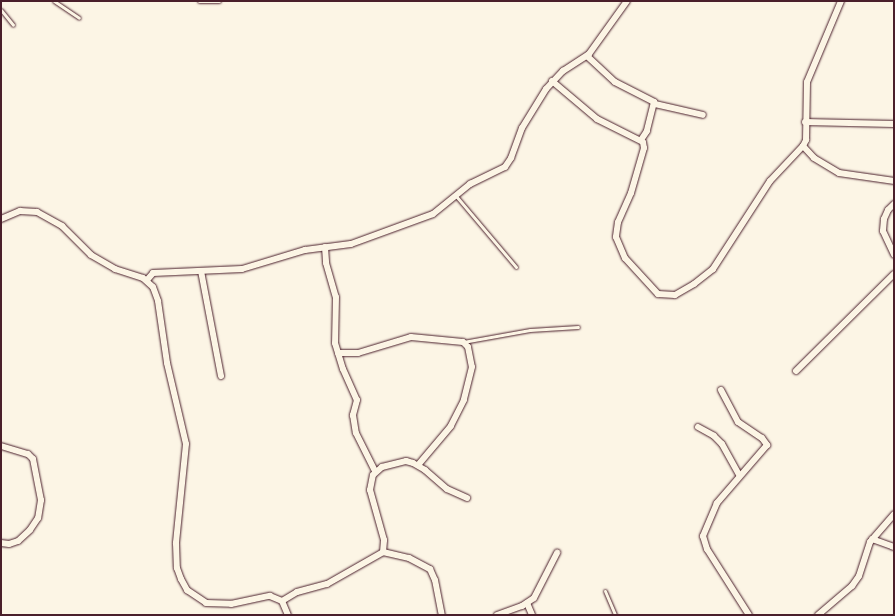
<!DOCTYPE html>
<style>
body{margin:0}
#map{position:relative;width:895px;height:616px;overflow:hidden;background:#fcf5e5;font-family:Pangolin,sans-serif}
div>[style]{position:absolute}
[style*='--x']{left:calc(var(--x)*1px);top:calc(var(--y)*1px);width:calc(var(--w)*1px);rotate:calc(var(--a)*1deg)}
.roads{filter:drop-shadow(0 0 1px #4a1f2b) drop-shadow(0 0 1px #4a1f2b)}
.lane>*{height:3px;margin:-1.5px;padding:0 1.5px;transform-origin:1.5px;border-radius:1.5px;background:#fcf5e5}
.street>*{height:6px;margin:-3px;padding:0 3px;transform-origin:3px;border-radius:3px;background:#fcf5e5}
span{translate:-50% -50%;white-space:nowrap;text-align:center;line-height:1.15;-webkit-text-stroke:3.5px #fcf5e5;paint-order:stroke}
.frame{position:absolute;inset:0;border:2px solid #4a1f2b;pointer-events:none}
</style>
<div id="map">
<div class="roads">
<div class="lane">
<div style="--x:54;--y:1;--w:30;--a:34"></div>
<div style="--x:199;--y:1;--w:20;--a:0"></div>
<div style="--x:1;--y:10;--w:19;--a:51"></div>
<div style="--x:456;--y:196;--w:93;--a:49.8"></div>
<div style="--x:463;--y:342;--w:68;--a:-10.2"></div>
<div style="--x:530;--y:330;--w:48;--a:-3.6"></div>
<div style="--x:605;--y:591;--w:26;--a:67"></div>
</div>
<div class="street">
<div style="--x:587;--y:56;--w:38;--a:43"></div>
<div style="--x:615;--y:82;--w:44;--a:27.1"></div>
<div style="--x:654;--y:102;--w:30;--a:104"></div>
<div style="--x:647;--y:131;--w:11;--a:124"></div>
<div style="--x:552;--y:81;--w:59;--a:40.2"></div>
<div style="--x:597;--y:119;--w:51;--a:26.6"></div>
<div style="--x:643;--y:142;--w:6;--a:81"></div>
<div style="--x:644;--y:148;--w:47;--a:106.1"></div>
<div style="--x:631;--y:193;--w:32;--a:114"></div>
<div style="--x:618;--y:222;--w:15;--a:98"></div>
<div style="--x:616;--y:237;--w:23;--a:67"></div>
<div style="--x:625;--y:258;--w:49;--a:47.5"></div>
<div style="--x:658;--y:294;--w:17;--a:3"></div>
<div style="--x:675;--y:295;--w:22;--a:-30"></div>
<div style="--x:694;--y:284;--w:24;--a:-38"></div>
<div style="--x:713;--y:269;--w:105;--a:-57.1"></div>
<div style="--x:770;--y:181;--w:48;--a:-46.7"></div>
<div style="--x:803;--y:146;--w:7;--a:-63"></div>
<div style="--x:806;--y:140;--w:58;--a:-89"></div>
<div style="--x:807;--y:82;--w:88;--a:-67.2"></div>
<div style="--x:655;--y:104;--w:49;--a:12.9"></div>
<div style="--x:805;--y:122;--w:89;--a:1.3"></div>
<div style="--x:803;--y:146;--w:16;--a:47"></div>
<div style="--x:814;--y:158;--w:29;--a:31"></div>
<div style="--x:839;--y:173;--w:56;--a:8.3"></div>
<div style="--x:894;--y:204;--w:8;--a:135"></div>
<div style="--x:888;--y:210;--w:10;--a:114"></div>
<div style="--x:884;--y:219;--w:12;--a:95"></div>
<div style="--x:883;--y:231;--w:26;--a:65"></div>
<div style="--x:1;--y:219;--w:21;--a:-23"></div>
<div style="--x:20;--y:211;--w:17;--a:3"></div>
<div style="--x:37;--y:212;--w:29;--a:29"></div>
<div style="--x:62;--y:226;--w:41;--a:45"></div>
<div style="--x:91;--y:255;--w:28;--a:30"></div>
<div style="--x:115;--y:269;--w:29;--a:18"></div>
<div style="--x:143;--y:278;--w:13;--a:42"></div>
<div style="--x:153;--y:287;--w:15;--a:70"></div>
<div style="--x:158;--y:301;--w:63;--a:81.7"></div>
<div style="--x:167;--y:363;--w:83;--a:76.8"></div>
<div style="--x:186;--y:444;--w:100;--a:95.8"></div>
<div style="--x:176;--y:543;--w:25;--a:88"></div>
<div style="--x:177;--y:568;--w:12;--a:70"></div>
<div style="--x:181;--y:579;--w:13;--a:61"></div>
<div style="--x:187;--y:590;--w:23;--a:34"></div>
<div style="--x:206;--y:603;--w:25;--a:2"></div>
<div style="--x:231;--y:604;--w:40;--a:-12"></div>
<div style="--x:270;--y:596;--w:13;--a:23"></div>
<div style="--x:282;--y:601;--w:15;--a:67"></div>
<div style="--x:325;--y:247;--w:16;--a:86"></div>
<div style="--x:326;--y:263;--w:35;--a:74"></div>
<div style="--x:336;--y:297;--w:46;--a:91.2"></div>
<div style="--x:335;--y:343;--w:27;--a:73"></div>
<div style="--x:343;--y:369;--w:34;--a:66"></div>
<div style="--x:357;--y:400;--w:16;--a:105"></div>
<div style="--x:353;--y:415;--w:18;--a:81"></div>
<div style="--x:356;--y:433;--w:42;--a:63.4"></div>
<div style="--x:201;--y:271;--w:107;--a:79.2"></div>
<div style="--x:147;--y:280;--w:9;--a:-49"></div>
<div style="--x:153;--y:273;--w:89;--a:-2.6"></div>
<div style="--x:242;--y:269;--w:66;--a:-16.8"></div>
<div style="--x:305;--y:250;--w:46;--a:-7.4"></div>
<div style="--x:351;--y:244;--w:87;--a:-20.1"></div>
<div style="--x:433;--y:214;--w:48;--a:-39"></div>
<div style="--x:470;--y:184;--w:39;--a:-26"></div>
<div style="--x:505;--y:167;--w:11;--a:-56"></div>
<div style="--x:511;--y:158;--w:32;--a:-70"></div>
<div style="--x:522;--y:128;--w:46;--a:-58.4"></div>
<div style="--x:546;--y:89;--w:25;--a:-47"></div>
<div style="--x:563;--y:71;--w:31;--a:-33"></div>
<div style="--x:589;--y:54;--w:65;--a:-54.4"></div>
<div style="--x:338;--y:353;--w:20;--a:0"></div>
<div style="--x:358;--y:353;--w:55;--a:-16.8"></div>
<div style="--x:411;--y:337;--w:52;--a:5.5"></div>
<div style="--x:463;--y:342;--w:7;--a:45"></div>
<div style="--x:468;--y:347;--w:20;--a:79"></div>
<div style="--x:472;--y:367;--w:34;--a:104"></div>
<div style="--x:464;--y:400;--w:29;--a:117"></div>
<div style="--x:451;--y:426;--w:51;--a:130.2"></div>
<div style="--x:796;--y:371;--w:138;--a:-44.7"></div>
<div style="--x:721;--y:390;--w:36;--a:62"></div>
<div style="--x:738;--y:422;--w:29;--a:34"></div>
<div style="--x:762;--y:438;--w:9;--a:54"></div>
<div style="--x:767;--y:445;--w:77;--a:130.8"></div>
<div style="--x:717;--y:503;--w:36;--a:113"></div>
<div style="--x:703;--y:536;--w:14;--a:73"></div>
<div style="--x:707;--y:549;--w:78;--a:57.5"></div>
<div style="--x:698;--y:427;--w:18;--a:29"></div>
<div style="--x:714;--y:436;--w:11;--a:45"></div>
<div style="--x:722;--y:444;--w:35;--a:61"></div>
<div style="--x:1;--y:446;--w:28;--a:17"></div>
<div style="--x:28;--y:454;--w:7;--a:45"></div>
<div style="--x:33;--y:459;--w:42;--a:79"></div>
<div style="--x:41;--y:500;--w:18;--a:99"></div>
<div style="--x:38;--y:518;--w:14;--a:124"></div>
<div style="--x:30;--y:530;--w:16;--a:137"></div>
<div style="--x:18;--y:541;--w:9;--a:162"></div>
<div style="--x:9;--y:544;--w:8;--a:-173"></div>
<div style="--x:872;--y:539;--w:23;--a:20"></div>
<div style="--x:383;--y:552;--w:27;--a:13"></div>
<div style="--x:409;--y:558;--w:24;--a:28"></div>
<div style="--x:430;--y:569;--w:12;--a:66"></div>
<div style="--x:435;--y:580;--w:36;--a:79"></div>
<div style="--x:282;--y:601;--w:17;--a:-31"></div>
<div style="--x:297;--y:592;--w:31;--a:-15"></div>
<div style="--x:327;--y:584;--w:64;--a:-29.7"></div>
<div style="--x:383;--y:552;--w:12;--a:-85"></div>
<div style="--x:384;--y:540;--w:52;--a:-105.6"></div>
<div style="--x:370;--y:490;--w:15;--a:-79"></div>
<div style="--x:373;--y:475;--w:12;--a:-42"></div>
<div style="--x:382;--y:467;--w:25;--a:-14"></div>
<div style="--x:406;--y:461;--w:7;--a:16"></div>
<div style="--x:413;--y:463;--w:14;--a:30"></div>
<div style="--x:425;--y:470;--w:29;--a:41"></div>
<div style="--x:447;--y:489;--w:22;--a:24"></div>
<div style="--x:527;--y:603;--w:13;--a:67"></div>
<div style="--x:497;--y:615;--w:27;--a:-20"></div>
<div style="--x:522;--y:606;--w:14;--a:-34"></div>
<div style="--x:534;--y:598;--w:51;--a:-62.9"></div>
<div style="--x:818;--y:615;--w:45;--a:-40.5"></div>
<div style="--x:852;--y:586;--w:12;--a:-55"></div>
<div style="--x:859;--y:576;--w:36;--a:-72"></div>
<div style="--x:870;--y:542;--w:37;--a:-49"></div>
</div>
</div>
<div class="frame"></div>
</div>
